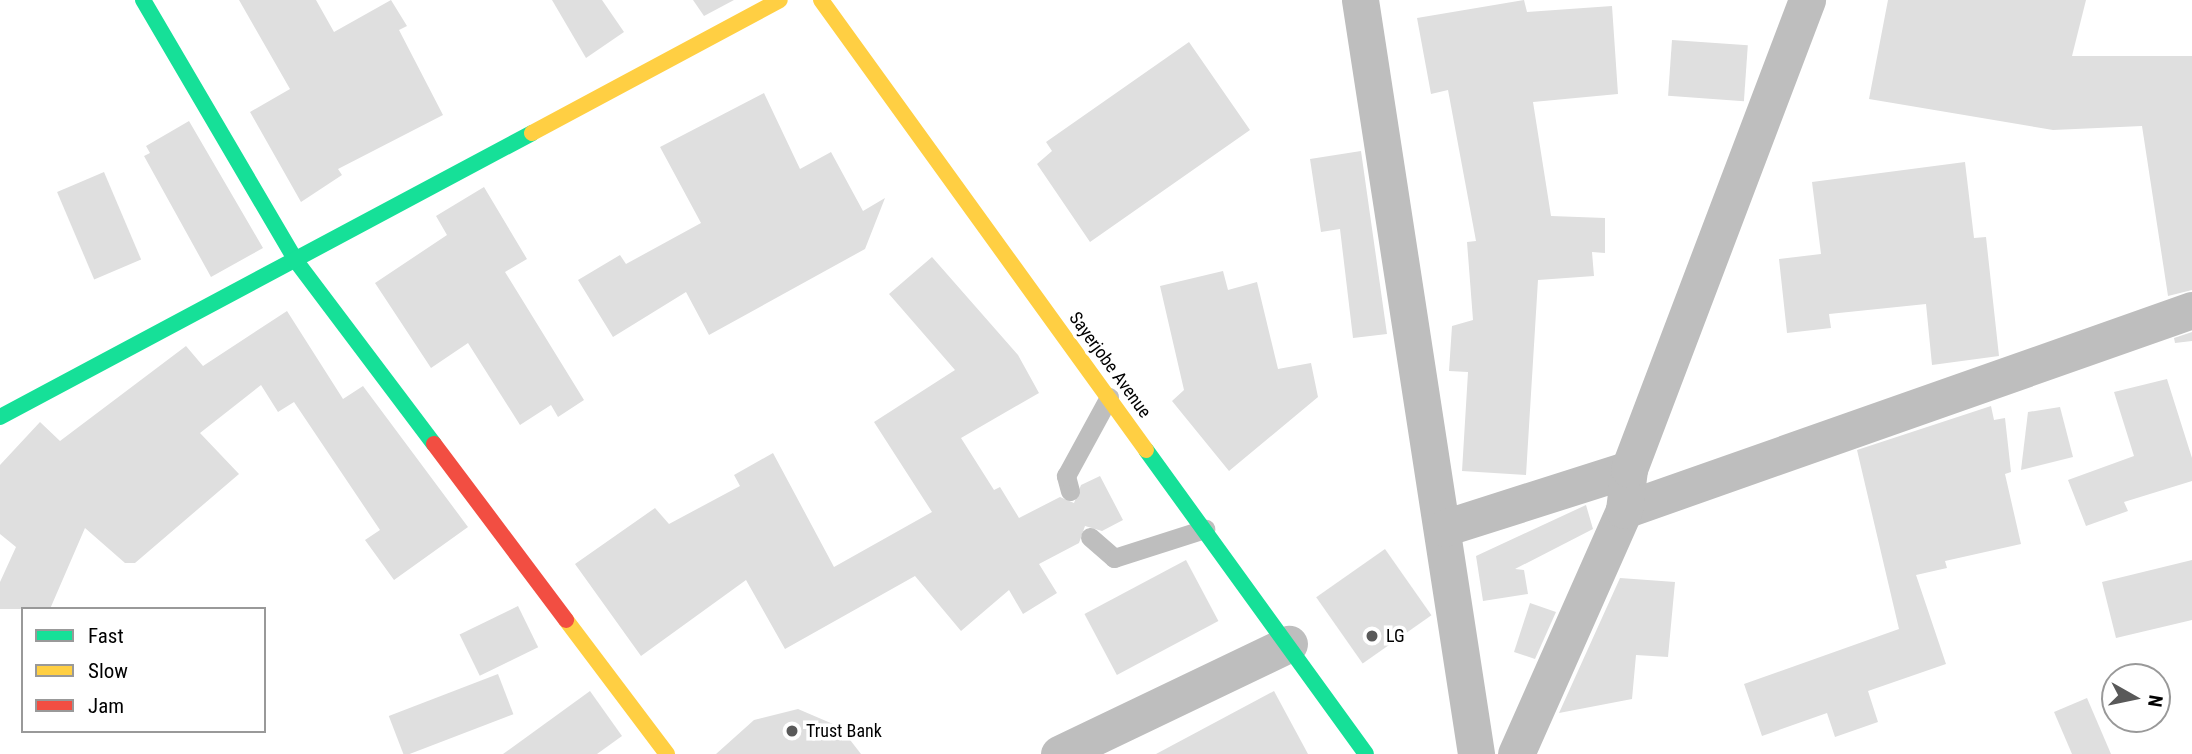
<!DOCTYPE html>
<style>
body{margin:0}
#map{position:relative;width:2192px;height:754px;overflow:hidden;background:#fff;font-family:"Roboto Condensed",sans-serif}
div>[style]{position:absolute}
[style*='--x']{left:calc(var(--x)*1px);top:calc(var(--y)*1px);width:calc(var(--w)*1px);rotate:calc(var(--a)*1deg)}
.building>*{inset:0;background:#dfdfdf;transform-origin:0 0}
.lane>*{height:19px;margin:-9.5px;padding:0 9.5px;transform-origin:9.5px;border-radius:9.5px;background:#bebebe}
.street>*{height:37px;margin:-18.5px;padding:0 18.5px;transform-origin:18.5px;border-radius:18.5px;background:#bebebe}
.fast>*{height:16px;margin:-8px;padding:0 8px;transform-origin:8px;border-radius:8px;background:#16e098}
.slow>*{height:16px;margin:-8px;padding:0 8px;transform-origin:8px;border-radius:8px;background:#ffcf43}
.jam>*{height:16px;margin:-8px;padding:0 8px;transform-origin:8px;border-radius:8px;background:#f24e42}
.dots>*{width:19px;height:19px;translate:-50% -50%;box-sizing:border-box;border:4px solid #fff;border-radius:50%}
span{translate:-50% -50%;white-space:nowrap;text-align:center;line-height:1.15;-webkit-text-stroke:7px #fff;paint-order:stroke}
.street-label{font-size:18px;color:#000}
.poi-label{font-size:18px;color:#000}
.left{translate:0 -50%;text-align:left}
.legend{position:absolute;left:21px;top:607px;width:245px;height:126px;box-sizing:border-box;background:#fff;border:2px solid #999;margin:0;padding:9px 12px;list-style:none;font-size:21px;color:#000}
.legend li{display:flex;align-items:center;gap:14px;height:35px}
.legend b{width:35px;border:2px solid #999}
.north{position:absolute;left:2101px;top:663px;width:70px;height:70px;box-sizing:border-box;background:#fff;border:2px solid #999;border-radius:50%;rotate:99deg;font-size:19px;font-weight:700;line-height:28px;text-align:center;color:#000}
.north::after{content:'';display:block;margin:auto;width:24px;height:32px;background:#595959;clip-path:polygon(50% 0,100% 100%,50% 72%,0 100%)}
</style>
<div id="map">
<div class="building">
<div style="clip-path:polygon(239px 0,316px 0,334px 32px,391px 0,407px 26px,399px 30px,443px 115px,338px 169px,342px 175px,301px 202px,250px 112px,290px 89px)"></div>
<div style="clip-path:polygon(552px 0,602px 0,624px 32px,586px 58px)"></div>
<div style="clip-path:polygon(693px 0,734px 0,704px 16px)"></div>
<div style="clip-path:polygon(1524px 0,1527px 12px,1612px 6px,1618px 94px,1533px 102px,1551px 216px,1605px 218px,1605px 253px,1592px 252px,1594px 276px,1538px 280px,1526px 475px,1462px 471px,1468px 372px,1449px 371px,1452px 326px,1473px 320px,1467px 242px,1476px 241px,1448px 90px,1431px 94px,1417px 18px)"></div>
<div style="clip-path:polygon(1888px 0,2086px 0,2072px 56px,2192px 56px,2192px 290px,2168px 296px,2142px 126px,2053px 130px,1869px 99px)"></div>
<div style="left:1672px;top:40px;width:76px;height:56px;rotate:4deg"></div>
<div style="clip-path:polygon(1189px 42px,1250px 130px,1090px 242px,1037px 164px,1052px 151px,1046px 142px)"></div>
<div style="clip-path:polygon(764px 93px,800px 169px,831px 152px,863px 211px,885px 198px,865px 249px,709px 335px,686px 292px,613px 337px,578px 280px,620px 255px,626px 264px,701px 223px,660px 147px)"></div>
<div style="clip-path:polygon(189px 121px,263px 248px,211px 277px,144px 156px,150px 153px,146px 146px)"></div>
<div style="clip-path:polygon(1361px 151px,1387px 334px,1353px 338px,1340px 229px,1321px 232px,1310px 159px)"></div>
<div style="clip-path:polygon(1965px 162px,1974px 238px,1986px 237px,1999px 356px,1932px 365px,1926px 304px,1829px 314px,1831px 328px,1787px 333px,1779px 259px,1821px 254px,1812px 182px)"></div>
<div style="left:104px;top:172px;width:95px;height:51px;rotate:67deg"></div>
<div style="clip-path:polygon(484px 187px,527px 259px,505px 272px,584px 400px,558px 417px,551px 405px,520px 425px,468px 343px,431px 368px,375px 283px,447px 235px,436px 216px)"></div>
<div style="clip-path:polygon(932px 257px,1018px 355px,1039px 393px,961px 438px,994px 490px,1000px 487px,1019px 518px,1060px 497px,1074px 503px,1081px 485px,1100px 476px,1123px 520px,1102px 531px,1085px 526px,1079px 543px,1039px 564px,1057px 593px,1023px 614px,1009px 590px,961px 631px,915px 576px,785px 649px,746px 580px,641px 656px,575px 564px,655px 508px,669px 524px,740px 486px,734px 475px,773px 453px,834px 567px,932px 512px,874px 422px,955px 370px,889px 294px)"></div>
<div style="clip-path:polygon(1223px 271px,1228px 290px,1257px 282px,1278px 369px,1311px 363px,1318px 397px,1229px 471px,1172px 401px,1184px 390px,1160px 286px)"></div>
<div style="clip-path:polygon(287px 311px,343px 399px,363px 386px,468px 527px,394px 580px,365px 540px,380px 530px,294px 402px,278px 412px,261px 385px,200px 433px,239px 474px,135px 563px,125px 563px,85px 528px,50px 609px,0 609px,0 582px,16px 547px,0 534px,0 465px,40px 422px,60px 441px,186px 346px,203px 366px)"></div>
<div style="clip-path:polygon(2192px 332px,2192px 341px,2175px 343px,2174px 338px)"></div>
<div style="clip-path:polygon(2167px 379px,2192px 458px,2192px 481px,2124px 502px,2128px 511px,2086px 526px,2068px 480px,2134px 456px,2114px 392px)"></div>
<div style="clip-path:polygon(1991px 406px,1994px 420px,2005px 418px,2011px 472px,2005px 474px,2021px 544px,1945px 561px,1947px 568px,1916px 575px,1946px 664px,1868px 691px,1878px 722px,1835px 737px,1827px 713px,1762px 736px,1744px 684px,1899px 629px,1857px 450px)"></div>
<div style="clip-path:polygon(2060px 407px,2073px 457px,2021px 470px,2028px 412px)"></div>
<div style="clip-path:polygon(1586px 505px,1593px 529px,1515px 569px,1524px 570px,1528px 594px,1483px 601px,1476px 556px)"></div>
<div style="left:1385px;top:549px;width:81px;height:84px;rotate:55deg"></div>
<div style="left:1186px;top:560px;width:69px;height:115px;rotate:62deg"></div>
<div style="clip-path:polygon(2192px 560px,2192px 620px,2116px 638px,2102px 582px)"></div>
<div style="clip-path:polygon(1620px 578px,1675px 582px,1668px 657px,1636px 655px,1632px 699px,1559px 713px)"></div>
<div style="clip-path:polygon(1530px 603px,1556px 612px,1535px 659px,1514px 652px)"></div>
<div style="left:518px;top:606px;width:46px;height:65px;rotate:64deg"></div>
<div style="left:498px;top:674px;width:43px;height:117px;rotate:69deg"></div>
<div style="clip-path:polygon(590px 691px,622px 736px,597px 754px,503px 754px)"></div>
<div style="clip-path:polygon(1274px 691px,1308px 754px,1156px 754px)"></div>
<div style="clip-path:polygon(2087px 698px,2111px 754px,2072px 754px,2054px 712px)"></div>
<div style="clip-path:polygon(798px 709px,840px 727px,861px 754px,716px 754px,754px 720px)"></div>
</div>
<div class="lane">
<div style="--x:1070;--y:491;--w:16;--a:-105"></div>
<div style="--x:1066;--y:476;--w:90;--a:-61.4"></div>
<div style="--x:1090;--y:537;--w:32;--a:41"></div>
<div style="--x:1114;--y:558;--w:96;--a:-17.7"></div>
</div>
<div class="street">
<div style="--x:1360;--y:0;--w:763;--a:81.25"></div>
<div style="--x:1624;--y:510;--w:602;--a:-19.4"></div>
<div style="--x:1444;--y:528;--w:194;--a:-17.7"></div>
<div style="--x:1059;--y:754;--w:255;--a:-25.6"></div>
<div style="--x:1516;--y:754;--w:267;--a:-66.1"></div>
<div style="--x:1624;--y:510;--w:41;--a:-83"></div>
<div style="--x:1629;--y:469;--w:502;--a:-69.22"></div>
</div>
<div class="fast">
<div style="--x:143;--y:0;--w:303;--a:59.6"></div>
<div style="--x:296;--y:261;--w:229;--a:53"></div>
<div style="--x:0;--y:417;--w:603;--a:-28.09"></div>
<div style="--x:1146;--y:450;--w:375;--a:54.1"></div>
</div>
<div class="slow">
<div style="--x:821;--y:0;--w:555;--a:54.16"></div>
<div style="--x:532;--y:133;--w:281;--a:-28.2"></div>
<div style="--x:566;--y:620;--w:168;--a:53"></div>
</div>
<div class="jam">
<div style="--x:434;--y:444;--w:220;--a:53.1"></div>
</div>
<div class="dots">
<div style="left:1372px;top:636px;background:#595959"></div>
<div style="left:792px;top:731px;background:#595959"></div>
</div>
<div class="street-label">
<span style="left:1110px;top:365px;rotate:54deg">Sayerjobe Avenue</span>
</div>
<div class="poi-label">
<span class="left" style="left:1386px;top:636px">LG</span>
<span class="left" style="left:806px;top:731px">Trust Bank</span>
</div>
<ul class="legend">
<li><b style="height:9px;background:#16e098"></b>Fast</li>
<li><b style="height:9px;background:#ffcf43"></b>Slow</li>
<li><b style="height:9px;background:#f24e42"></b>Jam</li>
</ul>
<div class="north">N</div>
</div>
